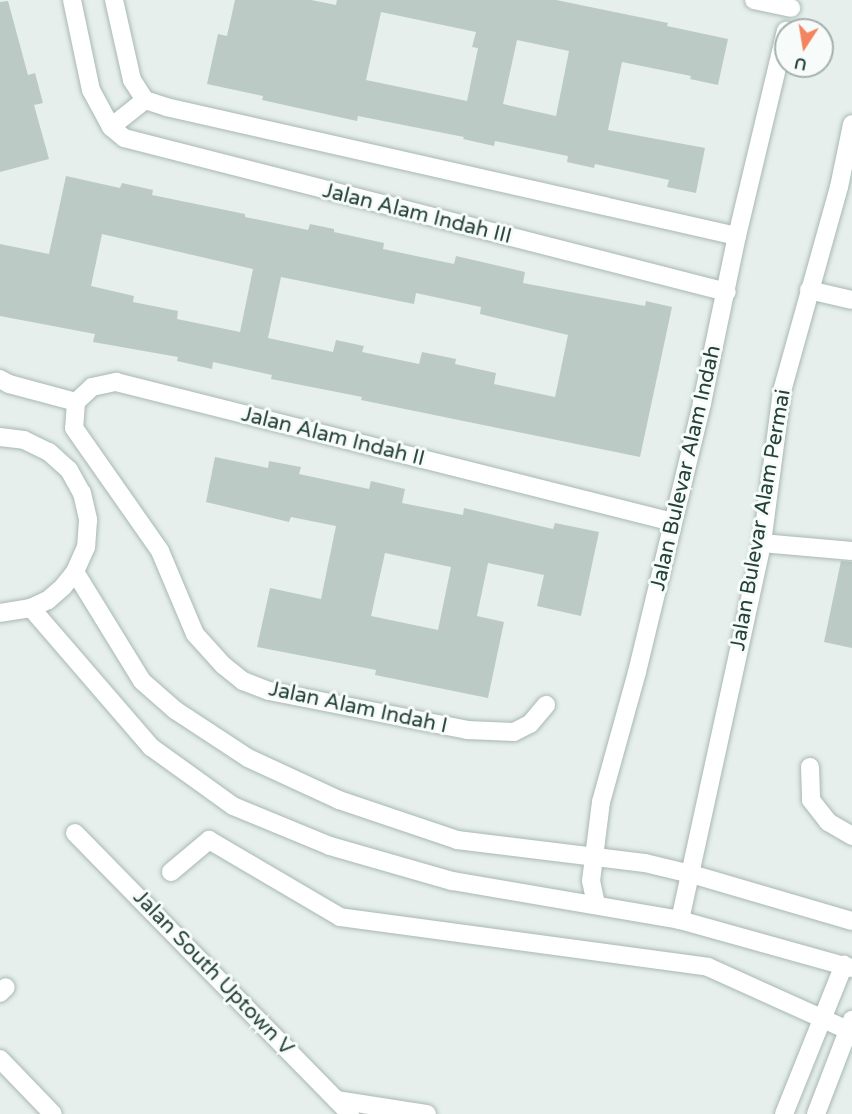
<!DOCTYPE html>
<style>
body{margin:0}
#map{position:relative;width:852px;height:1114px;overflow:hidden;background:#e6efeb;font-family:"Varela Round",sans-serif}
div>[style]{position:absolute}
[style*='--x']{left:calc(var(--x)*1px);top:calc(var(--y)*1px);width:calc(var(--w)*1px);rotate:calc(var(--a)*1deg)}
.building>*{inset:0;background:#bbcac4}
.roads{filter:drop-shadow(0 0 2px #a8b8b2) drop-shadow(0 0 2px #a8b8b2)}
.minor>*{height:18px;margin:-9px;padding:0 9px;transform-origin:9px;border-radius:9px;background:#fff}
span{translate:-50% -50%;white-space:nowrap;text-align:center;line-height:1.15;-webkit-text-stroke:6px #f7fbf9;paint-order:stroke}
.street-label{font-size:21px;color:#24423a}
.north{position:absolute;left:774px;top:18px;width:60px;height:60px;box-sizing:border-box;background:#f7fbf9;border:2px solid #a3b1ad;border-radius:50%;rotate:192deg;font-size:16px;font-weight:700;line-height:24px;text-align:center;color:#24423a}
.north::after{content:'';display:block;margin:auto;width:21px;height:27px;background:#f4845f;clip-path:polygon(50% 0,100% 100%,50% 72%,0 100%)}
</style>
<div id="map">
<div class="building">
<div style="clip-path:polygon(evenodd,235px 0,311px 0,336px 5px,337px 0,556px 0,668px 23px,667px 26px,728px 39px,718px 85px,690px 79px,691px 76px,622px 62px,608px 130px,705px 148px,696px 193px,667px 187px,669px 180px,595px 164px,594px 168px,567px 162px,568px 156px,495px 141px,494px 146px,463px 139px,464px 137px,358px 116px,357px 121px,262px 100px,263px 96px,207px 84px,218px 34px,227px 36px,235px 0,381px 12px,476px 32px,472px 47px,478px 48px,467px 101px,366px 80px,381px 12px,235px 0,517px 40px,569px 51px,556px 116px,503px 104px,517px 40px)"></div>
<div style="clip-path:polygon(8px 1px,28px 75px,35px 73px,43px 103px,34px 105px,49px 159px,0 172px,0 2px)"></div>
<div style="clip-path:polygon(evenodd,66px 176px,120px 188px,122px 183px,153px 190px,152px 195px,245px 214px,245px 217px,308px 230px,310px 224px,334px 229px,334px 232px,384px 243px,383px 249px,454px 264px,456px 256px,482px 262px,525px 272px,523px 283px,645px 306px,646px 301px,672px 307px,640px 457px,361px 400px,362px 397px,271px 379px,272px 375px,213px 362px,212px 369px,177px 361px,178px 357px,93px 342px,95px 334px,0 316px,0 244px,49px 254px,66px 176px,102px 234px,253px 269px,240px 332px,177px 319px,178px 311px,133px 302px,134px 296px,91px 286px,102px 234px,66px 176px,281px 277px,414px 304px,416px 293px,481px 307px,480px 314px,568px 335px,555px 397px,494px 384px,496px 373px,455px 364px,456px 359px,422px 352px,419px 364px,362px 352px,364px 346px,336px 340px,333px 352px,268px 338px,281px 277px)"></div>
<div style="clip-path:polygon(evenodd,215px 457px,268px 468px,269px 461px,301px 467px,299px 474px,369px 489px,371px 481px,405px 489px,402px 503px,463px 515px,464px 508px,553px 529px,555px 523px,599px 532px,581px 616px,537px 606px,544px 575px,488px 563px,477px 616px,504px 622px,488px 698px,375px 675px,376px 670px,257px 647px,270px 588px,321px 599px,336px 526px,291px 517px,289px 522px,206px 502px,215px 457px,385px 553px,451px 567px,438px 630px,371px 616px,385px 553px)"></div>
<div style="clip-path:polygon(841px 561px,852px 562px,852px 648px,824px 642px)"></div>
</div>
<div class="roads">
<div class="minor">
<div style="--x:72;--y:0;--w:92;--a:78.1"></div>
<div style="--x:91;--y:90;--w:42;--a:61.6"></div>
<div style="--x:111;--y:127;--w:17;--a:40"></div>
<div style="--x:124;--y:138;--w:622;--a:14.33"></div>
<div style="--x:114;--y:0;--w:82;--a:77.3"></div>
<div style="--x:132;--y:80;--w:24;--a:57"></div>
<div style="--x:145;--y:100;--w:22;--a:18"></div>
<div style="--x:166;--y:107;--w:585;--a:12.73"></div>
<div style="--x:754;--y:0;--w:38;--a:12"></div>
<div style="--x:111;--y:127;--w:43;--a:-38.5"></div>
<div style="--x:809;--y:290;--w:44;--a:13.1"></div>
<div style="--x:0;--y:379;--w:10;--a:29"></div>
<div style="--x:9;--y:384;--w:69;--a:15"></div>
<div style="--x:76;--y:402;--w:26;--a:94"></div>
<div style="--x:74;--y:428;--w:150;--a:55"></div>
<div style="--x:160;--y:551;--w:90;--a:67.1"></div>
<div style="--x:195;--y:634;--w:42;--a:47.9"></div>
<div style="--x:223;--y:665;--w:26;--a:39"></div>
<div style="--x:243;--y:681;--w:28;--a:21"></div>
<div style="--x:269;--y:691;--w:202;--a:11.1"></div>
<div style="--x:467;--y:730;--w:47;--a:2.4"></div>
<div style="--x:514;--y:732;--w:18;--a:-27"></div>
<div style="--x:530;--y:724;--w:25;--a:-50"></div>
<div style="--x:76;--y:402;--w:22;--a:-43"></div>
<div style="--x:92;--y:387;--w:25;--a:-12"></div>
<div style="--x:116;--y:382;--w:574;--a:14.11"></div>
<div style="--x:0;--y:437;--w:24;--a:7"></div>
<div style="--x:24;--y:440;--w:28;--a:26"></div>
<div style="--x:49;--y:452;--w:27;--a:42"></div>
<div style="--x:69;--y:470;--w:26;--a:61"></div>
<div style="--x:82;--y:493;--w:28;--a:77"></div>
<div style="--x:88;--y:520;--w:27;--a:94"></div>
<div style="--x:86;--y:547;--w:27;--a:114"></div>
<div style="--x:75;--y:572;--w:19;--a:129"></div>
<div style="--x:63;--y:587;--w:20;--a:139"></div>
<div style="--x:48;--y:600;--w:19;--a:155"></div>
<div style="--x:31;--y:608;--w:31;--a:171"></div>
<div style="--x:762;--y:543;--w:90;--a:5.1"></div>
<div style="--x:75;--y:572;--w:128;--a:58.4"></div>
<div style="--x:142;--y:681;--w:44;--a:41.3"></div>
<div style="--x:175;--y:710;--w:87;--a:33.3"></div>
<div style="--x:248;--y:758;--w:100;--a:24.8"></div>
<div style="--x:339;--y:800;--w:125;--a:18.7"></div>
<div style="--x:457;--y:840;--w:189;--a:7"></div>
<div style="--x:645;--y:863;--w:47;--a:13.4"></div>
<div style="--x:691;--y:874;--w:168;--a:16.3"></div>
<div style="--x:31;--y:608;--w:184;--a:49.2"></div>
<div style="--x:151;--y:747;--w:101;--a:35.7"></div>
<div style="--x:233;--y:806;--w:105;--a:22.4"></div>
<div style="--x:330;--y:846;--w:127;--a:16"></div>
<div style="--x:452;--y:881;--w:231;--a:9.7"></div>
<div style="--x:680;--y:920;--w:179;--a:15.6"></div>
<div style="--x:810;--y:767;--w:33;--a:88"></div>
<div style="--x:811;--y:800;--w:28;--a:52"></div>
<div style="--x:828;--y:822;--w:28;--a:30"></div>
<div style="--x:75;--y:833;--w:393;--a:45.6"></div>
<div style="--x:171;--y:872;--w:50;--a:-40.1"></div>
<div style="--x:209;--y:840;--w:152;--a:30.4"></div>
<div style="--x:340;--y:917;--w:371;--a:7.7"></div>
<div style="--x:708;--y:967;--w:158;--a:24.3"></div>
<div style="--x:596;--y:904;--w:24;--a:-102"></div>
<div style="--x:591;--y:881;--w:80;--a:-82.8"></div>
<div style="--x:601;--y:802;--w:135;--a:-74.5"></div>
<div style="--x:637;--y:672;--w:277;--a:-76.4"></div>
<div style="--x:702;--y:403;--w:171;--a:-78.2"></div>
<div style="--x:737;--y:236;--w:211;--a:-76.6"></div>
<div style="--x:680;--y:920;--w:386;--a:-77.7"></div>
<div style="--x:762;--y:543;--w:153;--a:-82.5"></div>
<div style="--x:782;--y:391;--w:212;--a:-74.4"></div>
<div style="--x:839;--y:187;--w:64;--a:-78.3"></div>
<div style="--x:0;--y:993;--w:8;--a:-45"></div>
<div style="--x:0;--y:1059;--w:76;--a:46.1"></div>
<div style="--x:337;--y:1100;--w:91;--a:8.8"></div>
<div style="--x:784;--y:1114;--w:161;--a:-68.1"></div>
<div style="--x:816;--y:1114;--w:101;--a:-69"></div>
</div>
</div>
<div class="street-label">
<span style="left:417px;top:214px;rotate:14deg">Jalan Alam Indah III</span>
<span style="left:333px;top:437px;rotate:14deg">Jalan Alam Indah II</span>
<span style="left:686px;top:468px;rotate:-77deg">Jalan Bulevar Alam Indah</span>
<span style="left:761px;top:520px;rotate:-80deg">Jalan Bulevar Alam Permai</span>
<span style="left:358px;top:708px;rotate:12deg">Jalan Alam Indah I</span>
<span style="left:213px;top:973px;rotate:46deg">Jalan South Uptown V</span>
</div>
<div class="north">U</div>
</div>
